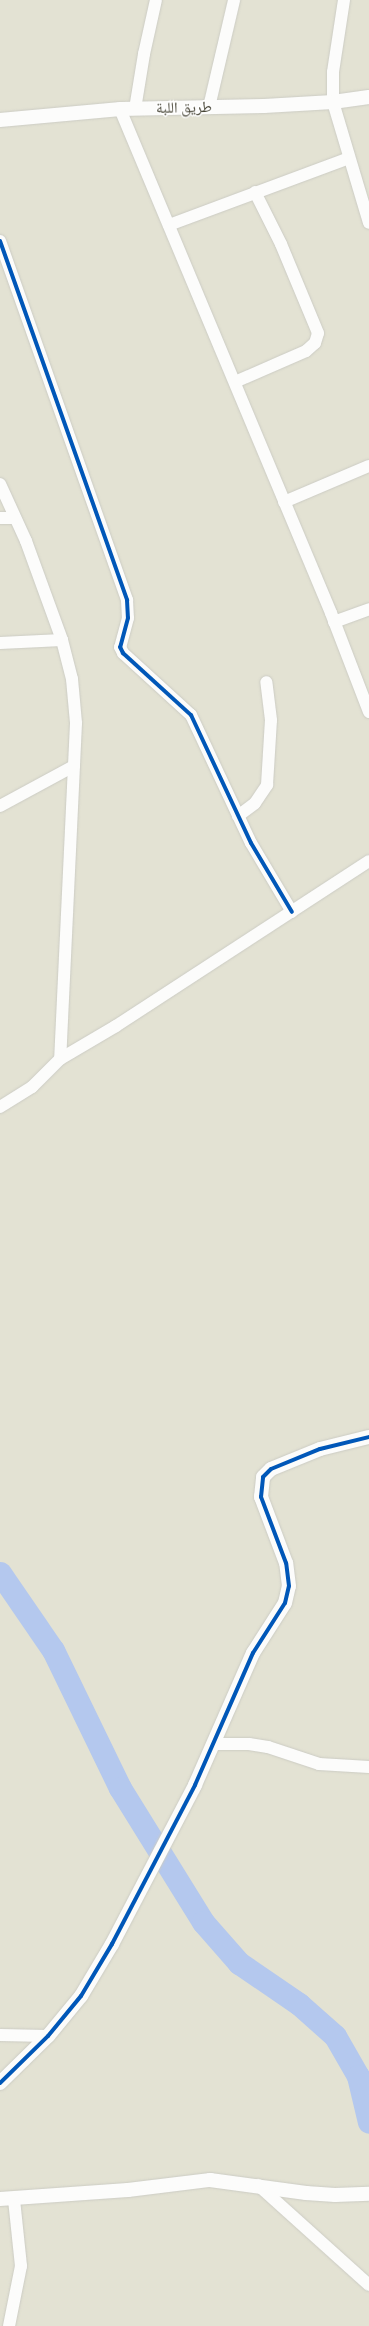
<!DOCTYPE html>
<meta charset="utf-8">
<style>
body{margin:0}
#map{position:relative;width:369px;height:2326px;overflow:hidden;background:#eeeee6;font-family:Karla,"Noto Naskh Arabic",sans-serif}
div>[style]{position:absolute}
[style*='--x']{left:calc(var(--x)*1px);top:calc(var(--y)*1px);width:calc(var(--w)*1px);rotate:calc(var(--a)*1deg)}
.residential>*{inset:0;background:#e3e2d3;transform-origin:0 0}
.river>*{height:23px;margin:-11.5px;padding:0 11.5px;transform-origin:11.5px;border-radius:11.5px;background:#b4c8ee}
.roads{filter:drop-shadow(0 0 1px #ccccc4) drop-shadow(0 0 1px #ccccc4)}
.minor>*{height:12px;margin:-6px;padding:0 6px;transform-origin:6px;border-radius:6px;background:#fcfcfb}
.tertiary>*{height:14px;margin:-7px;padding:0 7px;transform-origin:7px;border-radius:7px;background:#fcfcfb}
.cycleway>*{height:4px;margin:-2px;padding:0 2px;transform-origin:2px;border-radius:2px;background:#0057b8}
span{translate:-50% -50%;white-space:nowrap;text-align:center;line-height:1.15;-webkit-text-stroke:3px #fff;paint-order:stroke}
.street-label{font-size:15px;color:#444233}
</style>
<div id="map">
<div class="residential">
<div style="left:0;top:0;width:369px;height:2326px"></div>
</div>
<div class="river">
<div style="--x:0;--y:1573;--w:93;--a:55.5"></div>
<div style="--x:53;--y:1650;--w:153;--a:64.1"></div>
<div style="--x:120;--y:1788;--w:158;--a:58.2"></div>
<div style="--x:203;--y:1922;--w:55;--a:48.7"></div>
<div style="--x:239;--y:1963;--w:73;--a:34.3"></div>
<div style="--x:299;--y:2004;--w:48;--a:41.6"></div>
<div style="--x:335;--y:2036;--w:46;--a:60.1"></div>
<div style="--x:358;--y:2076;--w:47;--a:76.6"></div>
</div>
<div class="roads">
<div class="minor">
<div style="--x:344;--y:0;--w:73;--a:98.7"></div>
<div style="--x:333;--y:72;--w:30;--a:90"></div>
<div style="--x:333;--y:102;--w:126;--a:73.4"></div>
<div style="--x:209;--y:107;--w:110;--a:-76.8"></div>
<div style="--x:120;--y:109;--w:546;--a:67.28"></div>
<div style="--x:331;--y:613;--w:106;--a:69"></div>
<div style="--x:135;--y:109;--w:56;--a:-80.7"></div>
<div style="--x:144;--y:54;--w:55;--a:-77.5"></div>
<div style="--x:169;--y:225;--w:192;--a:-20.4"></div>
<div style="--x:0;--y:241;--w:381;--a:70.5"></div>
<div style="--x:127;--y:600;--w:18;--a:87"></div>
<div style="--x:128;--y:618;--w:30;--a:105"></div>
<div style="--x:120;--y:647;--w:7;--a:63"></div>
<div style="--x:123;--y:653;--w:92;--a:42.4"></div>
<div style="--x:191;--y:715;--w:141;--a:64.9"></div>
<div style="--x:251;--y:843;--w:80;--a:59.3"></div>
<div style="--x:235;--y:382;--w:77;--a:-23.6"></div>
<div style="--x:306;--y:351;--w:12;--a:-42"></div>
<div style="--x:315;--y:343;--w:10;--a:-73"></div>
<div style="--x:318;--y:333;--w:96;--a:-112.6"></div>
<div style="--x:281;--y:244;--w:58;--a:-116.6"></div>
<div style="--x:0;--y:484;--w:63;--a:65.5"></div>
<div style="--x:26;--y:541;--w:105;--a:70"></div>
<div style="--x:62;--y:640;--w:40;--a:75.6"></div>
<div style="--x:72;--y:679;--w:44;--a:84.8"></div>
<div style="--x:76;--y:723;--w:336;--a:92.7"></div>
<div style="--x:284;--y:502;--w:92;--a:-23"></div>
<div style="--x:0;--y:518;--w:15;--a:0"></div>
<div style="--x:334;--y:622;--w:37;--a:-20"></div>
<div style="--x:0;--y:643;--w:62;--a:-2.8"></div>
<div style="--x:0;--y:806;--w:84;--a:-28.4"></div>
<div style="--x:238;--y:816;--w:21;--a:-37"></div>
<div style="--x:255;--y:803;--w:22;--a:-56"></div>
<div style="--x:267;--y:785;--w:65;--a:-86.5"></div>
<div style="--x:271;--y:720;--w:38;--a:-97"></div>
<div style="--x:0;--y:1107;--w:38;--a:-32"></div>
<div style="--x:32;--y:1087;--w:40;--a:-45"></div>
<div style="--x:60;--y:1059;--w:65;--a:-30.5"></div>
<div style="--x:116;--y:1026;--w:302;--a:-33.1"></div>
<div style="--x:214;--y:1744;--w:35;--a:0"></div>
<div style="--x:249;--y:1744;--w:19;--a:9"></div>
<div style="--x:268;--y:1747;--w:54;--a:18.4"></div>
<div style="--x:319;--y:1764;--w:50;--a:3.4"></div>
<div style="--x:0;--y:2035;--w:48;--a:1.2"></div>
<div style="--x:258;--y:2185;--w:149;--a:42"></div>
<div style="--x:9;--y:2326;--w:61;--a:-78.7"></div>
<div style="--x:21;--y:2266;--w:67;--a:-96"></div>
</div>
<div class="tertiary">
<div style="--x:0;--y:120;--w:121;--a:-5.2"></div>
<div style="--x:120;--y:109;--w:144;--a:-1.2"></div>
<div style="--x:264;--y:106;--w:69;--a:-3.3"></div>
<div style="--x:333;--y:102;--w:36;--a:-8"></div>
<div style="--x:0;--y:2083;--w:67;--a:-44.4"></div>
<div style="--x:48;--y:2036;--w:52;--a:-50.5"></div>
<div style="--x:81;--y:1996;--w:61;--a:-59.2"></div>
<div style="--x:112;--y:1944;--w:179;--a:-62.4"></div>
<div style="--x:195;--y:1785;--w:144;--a:-66.3"></div>
<div style="--x:253;--y:1653;--w:59;--a:-57.4"></div>
<div style="--x:285;--y:1603;--w:17;--a:-77"></div>
<div style="--x:289;--y:1586;--w:23;--a:-97"></div>
<div style="--x:286;--y:1563;--w:71;--a:-110.7"></div>
<div style="--x:261;--y:1497;--w:20;--a:-84"></div>
<div style="--x:263;--y:1477;--w:11;--a:-45"></div>
<div style="--x:271;--y:1469;--w:53;--a:-22.2"></div>
<div style="--x:320;--y:1449;--w:50;--a:-13.8"></div>
<div style="--x:0;--y:2199;--w:128;--a:-4"></div>
<div style="--x:128;--y:2190;--w:83;--a:-7"></div>
<div style="--x:210;--y:2180;--w:97;--a:7.7"></div>
<div style="--x:306;--y:2193;--w:29;--a:4"></div>
<div style="--x:335;--y:2195;--w:34;--a:-2"></div>
</div>
</div>
<div class="cycleway">
<div style="--x:0;--y:241;--w:381;--a:70.5"></div>
<div style="--x:127;--y:600;--w:18;--a:87"></div>
<div style="--x:128;--y:618;--w:30;--a:105"></div>
<div style="--x:120;--y:647;--w:7;--a:63"></div>
<div style="--x:123;--y:653;--w:92;--a:42.4"></div>
<div style="--x:191;--y:715;--w:141;--a:64.9"></div>
<div style="--x:251;--y:843;--w:80;--a:59.3"></div>
<div style="--x:0;--y:2083;--w:67;--a:-44.4"></div>
<div style="--x:48;--y:2036;--w:52;--a:-50.5"></div>
<div style="--x:81;--y:1996;--w:61;--a:-59.2"></div>
<div style="--x:112;--y:1944;--w:179;--a:-62.4"></div>
<div style="--x:195;--y:1785;--w:144;--a:-66.3"></div>
<div style="--x:253;--y:1653;--w:59;--a:-57.4"></div>
<div style="--x:285;--y:1603;--w:17;--a:-77"></div>
<div style="--x:289;--y:1586;--w:23;--a:-97"></div>
<div style="--x:286;--y:1563;--w:71;--a:-110.7"></div>
<div style="--x:261;--y:1497;--w:20;--a:-84"></div>
<div style="--x:263;--y:1477;--w:11;--a:-45"></div>
<div style="--x:271;--y:1469;--w:53;--a:-22.2"></div>
<div style="--x:320;--y:1449;--w:50;--a:-13.8"></div>
</div>
<div class="street-label">
<span style="left:184px;top:108px;rotate:-1deg">طريق اللبة</span>
</div>
</div>
